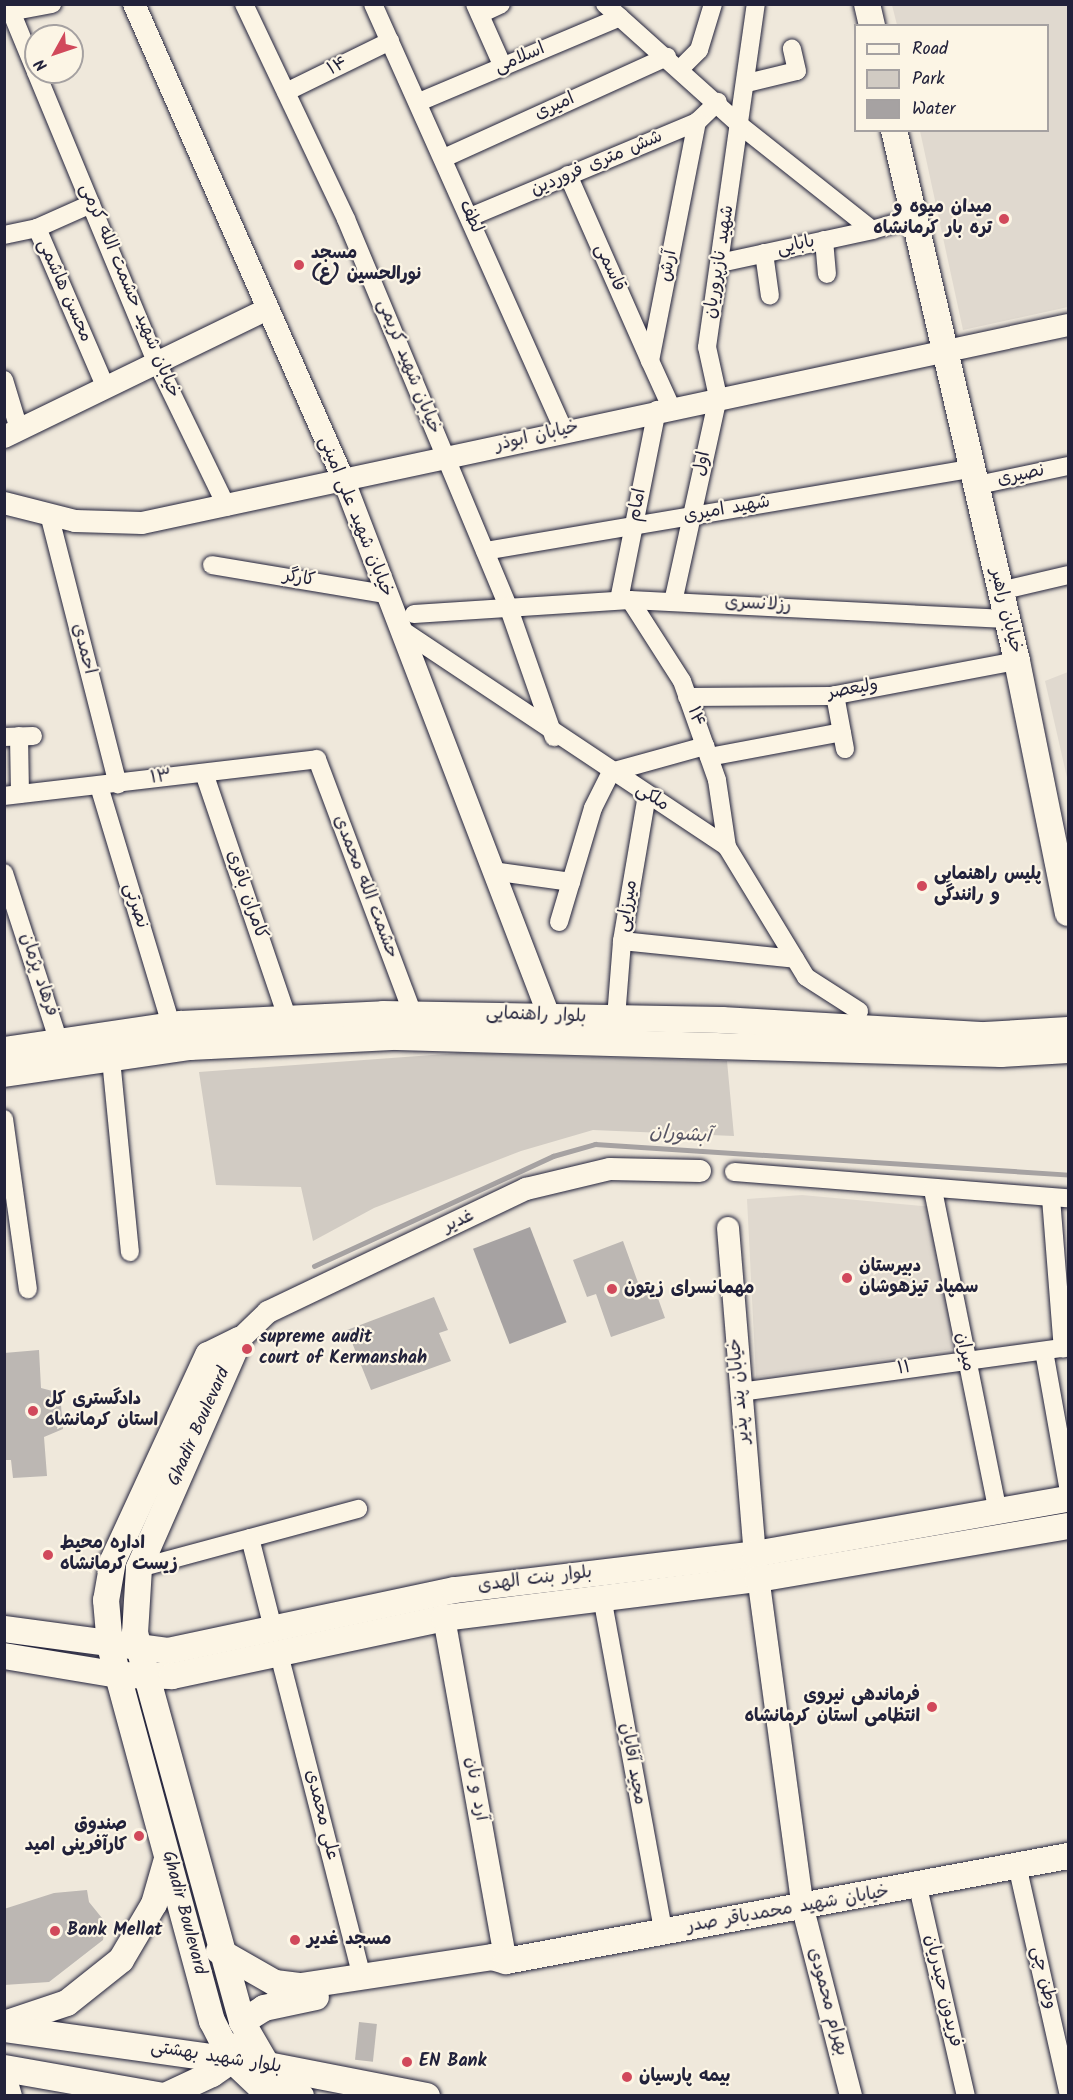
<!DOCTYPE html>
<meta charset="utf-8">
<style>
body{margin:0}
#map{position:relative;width:1073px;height:2100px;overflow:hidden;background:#efe8db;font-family:Kalam,"Playpen Sans Arabic",sans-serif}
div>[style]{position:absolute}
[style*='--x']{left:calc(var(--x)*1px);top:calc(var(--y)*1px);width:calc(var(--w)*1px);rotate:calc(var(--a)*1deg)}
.built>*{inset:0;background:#e0d9cf}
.green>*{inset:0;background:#d1cbc3}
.water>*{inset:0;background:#a6a2a2;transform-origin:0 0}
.stream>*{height:4.5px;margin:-2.25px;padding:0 2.25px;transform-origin:2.25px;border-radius:2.25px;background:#a6a2a2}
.building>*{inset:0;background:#bcb7b3;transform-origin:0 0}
.roads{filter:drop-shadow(0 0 2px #22223b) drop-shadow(0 0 2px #22223b)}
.minor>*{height:18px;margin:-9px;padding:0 9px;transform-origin:9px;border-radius:9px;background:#fcf5e5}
.tertiary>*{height:22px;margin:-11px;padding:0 11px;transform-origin:11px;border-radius:11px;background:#fcf5e5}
.secondary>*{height:26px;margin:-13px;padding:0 13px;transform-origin:13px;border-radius:13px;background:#fcf5e5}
.primary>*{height:27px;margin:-13.5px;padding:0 13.5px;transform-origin:13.5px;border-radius:13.5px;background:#fcf5e5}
.dots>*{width:16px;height:16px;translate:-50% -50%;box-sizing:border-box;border:3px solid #fcf5e5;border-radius:50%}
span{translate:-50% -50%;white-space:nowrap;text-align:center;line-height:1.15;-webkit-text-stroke:4.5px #fcf5e5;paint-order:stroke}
.street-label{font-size:18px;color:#22223b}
.poi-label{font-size:18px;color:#22223b;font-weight:700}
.right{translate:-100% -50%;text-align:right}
.left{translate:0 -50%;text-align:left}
.water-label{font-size:20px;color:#575564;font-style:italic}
.frame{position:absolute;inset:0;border:6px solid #22223b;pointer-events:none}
.legend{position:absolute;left:854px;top:24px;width:195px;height:108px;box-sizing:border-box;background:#fcf5e5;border:2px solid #a5a1a1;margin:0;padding:8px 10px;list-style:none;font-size:18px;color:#22223b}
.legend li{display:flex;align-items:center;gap:12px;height:30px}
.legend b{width:30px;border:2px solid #a5a1a1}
.north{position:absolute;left:24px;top:24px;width:60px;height:60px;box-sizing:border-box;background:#fcf5e5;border:2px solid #a5a1a1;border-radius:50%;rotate:230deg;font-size:16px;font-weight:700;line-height:24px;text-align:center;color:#22223b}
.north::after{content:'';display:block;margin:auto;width:21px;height:27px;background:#d1495b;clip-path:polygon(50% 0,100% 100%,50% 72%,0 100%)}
</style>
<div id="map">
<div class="built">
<div style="clip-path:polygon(892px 5px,1068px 5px,1068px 307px,963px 330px,920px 131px,1048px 130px,1048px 26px,897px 25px)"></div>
<div style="clip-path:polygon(1068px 672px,1068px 782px,1045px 681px)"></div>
<div style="clip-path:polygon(802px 1195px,933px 1207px,953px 1349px,756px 1377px,747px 1199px)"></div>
</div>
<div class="green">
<div style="clip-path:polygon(460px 1053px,727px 1061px,734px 1136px,593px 1130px,521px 1151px,374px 1208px,313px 1241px,301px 1187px,216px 1185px,199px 1072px)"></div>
</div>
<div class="water">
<div style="left:530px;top:1227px;width:102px;height:61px;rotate:69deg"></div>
</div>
<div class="stream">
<div style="--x:314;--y:1266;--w:263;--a:-24.7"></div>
<div style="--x:553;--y:1156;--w:44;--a:-15.9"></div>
<div style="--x:595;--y:1144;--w:474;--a:3.7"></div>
</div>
<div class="building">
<div style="clip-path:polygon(623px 1241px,641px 1291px,654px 1287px,665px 1318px,611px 1337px,596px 1294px,587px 1297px,573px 1260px)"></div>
<div style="clip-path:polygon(434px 1297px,448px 1330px,439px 1333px,451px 1361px,371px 1390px,347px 1330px)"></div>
<div style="clip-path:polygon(39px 1350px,41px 1388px,60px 1393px,63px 1429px,44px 1437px,47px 1476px,13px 1478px,11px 1460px,5px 1460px,4px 1353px)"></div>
<div style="clip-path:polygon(87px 1890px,89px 1902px,106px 1923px,103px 1940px,49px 1982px,4px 1985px,4px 1909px,54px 1893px)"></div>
<div style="left:359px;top:2022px;width:18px;height:38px;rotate:6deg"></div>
</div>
<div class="roads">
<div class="minor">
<div style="--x:8;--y:4;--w:74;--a:67.6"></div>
<div style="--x:244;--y:4;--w:238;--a:64.6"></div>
<div style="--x:346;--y:219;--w:420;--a:67.3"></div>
<div style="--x:508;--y:606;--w:139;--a:70.7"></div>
<div style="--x:373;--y:4;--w:468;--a:65.9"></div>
<div style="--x:475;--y:4;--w:69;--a:66"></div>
<div style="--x:605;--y:4;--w:183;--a:41.9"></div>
<div style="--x:741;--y:126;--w:167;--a:38.4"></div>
<div style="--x:872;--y:230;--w:44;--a:-15.9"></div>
<div style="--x:4;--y:13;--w:49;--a:-10.6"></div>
<div style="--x:480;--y:14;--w:23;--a:-25"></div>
<div style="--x:680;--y:69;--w:27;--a:-45"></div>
<div style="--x:699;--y:50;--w:48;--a:-73.1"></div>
<div style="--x:36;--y:72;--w:313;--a:67.5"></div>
<div style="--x:156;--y:361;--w:162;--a:64.1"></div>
<div style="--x:747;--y:83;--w:51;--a:-13.5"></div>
<div style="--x:797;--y:71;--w:23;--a:-103"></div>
<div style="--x:286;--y:92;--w:116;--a:-26.1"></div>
<div style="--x:419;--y:102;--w:218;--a:-22.9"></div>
<div style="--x:444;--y:158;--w:245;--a:-24.4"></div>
<div style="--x:568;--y:175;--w:203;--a:66.2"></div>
<div style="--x:470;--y:217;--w:246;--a:-22.7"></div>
<div style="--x:697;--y:122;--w:29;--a:-44"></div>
<div style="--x:37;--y:228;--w:172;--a:66.7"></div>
<div style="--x:4;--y:235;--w:34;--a:-12"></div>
<div style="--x:37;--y:228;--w:59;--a:-24"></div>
<div style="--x:824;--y:240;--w:34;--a:85"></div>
<div style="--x:764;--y:253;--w:43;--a:82.1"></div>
<div style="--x:720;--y:263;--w:156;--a:-12.2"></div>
<div style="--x:4;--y:380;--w:51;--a:73"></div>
<div style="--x:671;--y:407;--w:51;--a:-114.5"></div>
<div style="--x:650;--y:361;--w:244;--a:-78.9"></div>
<div style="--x:973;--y:486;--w:97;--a:-11.9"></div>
<div style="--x:49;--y:514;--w:279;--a:75.7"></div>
<div style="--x:485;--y:551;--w:492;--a:-9.6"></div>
<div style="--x:212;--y:565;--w:176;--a:9.5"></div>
<div style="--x:1000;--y:591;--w:70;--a:-13.2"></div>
<div style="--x:619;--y:600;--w:194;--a:-78.7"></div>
<div style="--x:630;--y:600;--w:96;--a:57.3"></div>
<div style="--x:682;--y:681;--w:105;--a:70.5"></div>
<div style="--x:717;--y:780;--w:68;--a:81.5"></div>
<div style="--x:673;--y:602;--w:210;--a:-77.6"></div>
<div style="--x:718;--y:397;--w:51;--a:-102.4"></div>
<div style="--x:707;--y:347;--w:346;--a:-81.9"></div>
<div style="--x:414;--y:614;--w:216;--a:-3.7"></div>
<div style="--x:630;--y:600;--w:377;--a:2.9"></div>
<div style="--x:399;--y:628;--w:394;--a:33.7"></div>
<div style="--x:727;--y:847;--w:152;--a:58.7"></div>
<div style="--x:806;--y:977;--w:63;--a:32.7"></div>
<div style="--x:835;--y:695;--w:55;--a:79.5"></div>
<div style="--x:687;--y:697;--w:144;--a:-0.4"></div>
<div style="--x:831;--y:696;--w:189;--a:-10.7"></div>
<div style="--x:19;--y:736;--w:58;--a:89"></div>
<div style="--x:4;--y:737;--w:29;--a:-2"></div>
<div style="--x:709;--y:757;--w:135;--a:-10.6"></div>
<div style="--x:204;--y:773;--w:258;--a:71.2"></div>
<div style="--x:99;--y:786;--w:250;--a:73.2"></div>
<div style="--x:4;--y:796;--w:315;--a:-6.7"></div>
<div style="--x:317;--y:759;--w:272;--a:69.4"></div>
<div style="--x:492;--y:871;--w:80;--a:7.9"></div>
<div style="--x:4;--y:873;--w:178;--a:72"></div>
<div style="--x:559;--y:922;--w:119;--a:-73.4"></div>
<div style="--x:593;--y:808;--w:40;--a:-63.4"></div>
<div style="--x:611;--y:772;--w:98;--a:-15.5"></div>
<div style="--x:622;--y:941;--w:174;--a:5.9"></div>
<div style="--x:616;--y:1018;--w:77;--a:-85.5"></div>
<div style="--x:622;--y:941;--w:148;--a:-80.3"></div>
<div style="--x:111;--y:1059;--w:194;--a:84.4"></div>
<div style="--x:4;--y:1119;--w:172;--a:82"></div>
<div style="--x:734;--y:1172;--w:335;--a:4.5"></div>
<div style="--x:933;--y:1190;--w:328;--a:78.6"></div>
<div style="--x:1051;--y:1198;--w:151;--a:85.5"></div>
<div style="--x:1044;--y:1351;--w:137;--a:79.9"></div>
<div style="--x:740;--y:1392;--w:331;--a:-7.8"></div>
<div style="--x:250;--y:1538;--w:93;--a:75.7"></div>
<div style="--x:139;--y:1568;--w:227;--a:-15.1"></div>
<div style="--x:602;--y:1597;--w:340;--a:79.6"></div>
<div style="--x:279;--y:1654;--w:333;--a:75.6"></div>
<div style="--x:1017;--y:1865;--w:233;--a:77.3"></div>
<div style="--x:918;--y:1887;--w:214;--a:77.1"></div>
<div style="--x:5;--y:2068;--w:29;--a:74"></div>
</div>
<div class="tertiary">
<div style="--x:134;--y:4;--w:521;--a:66.24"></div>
<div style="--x:344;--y:481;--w:573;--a:69.03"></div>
<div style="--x:549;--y:1016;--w:18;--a:87"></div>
<div style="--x:4;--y:437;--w:291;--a:-25.9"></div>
<div style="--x:4;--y:503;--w:73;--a:14.2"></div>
<div style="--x:75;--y:521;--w:67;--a:1.7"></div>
<div style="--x:142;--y:523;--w:947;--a:-12.07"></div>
<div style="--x:728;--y:1228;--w:327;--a:85.3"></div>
<div style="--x:755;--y:1554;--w:358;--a:82.3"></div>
<div style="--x:803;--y:1909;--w:193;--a:75.6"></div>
<div style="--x:239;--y:1340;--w:40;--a:-44"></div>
<div style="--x:268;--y:1312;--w:286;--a:-25.5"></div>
<div style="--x:526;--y:1189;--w:86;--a:-13.4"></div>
<div style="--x:610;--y:1169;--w:90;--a:1.3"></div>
<div style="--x:444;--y:1618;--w:349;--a:79.8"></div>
</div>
<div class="secondary">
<div style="--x:867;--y:4;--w:23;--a:77"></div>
<div style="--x:894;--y:130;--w:545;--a:76.96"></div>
<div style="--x:1017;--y:661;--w:257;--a:78.6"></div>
<div style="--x:4;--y:1050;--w:179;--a:-8.4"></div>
<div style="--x:181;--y:1024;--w:202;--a:-2.8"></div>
<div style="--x:383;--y:1014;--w:339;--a:1"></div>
<div style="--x:722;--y:1020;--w:263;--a:3.3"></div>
<div style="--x:985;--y:1035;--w:83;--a:-3.4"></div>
<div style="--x:4;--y:1074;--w:188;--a:-8.3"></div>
<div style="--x:190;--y:1047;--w:207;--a:-2.8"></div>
<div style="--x:397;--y:1037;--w:604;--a:1.61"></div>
<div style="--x:1001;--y:1054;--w:67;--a:-3.4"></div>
<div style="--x:239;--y:1340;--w:34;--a:154"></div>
<div style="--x:208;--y:1355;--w:227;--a:114.8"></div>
<div style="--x:113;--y:1561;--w:40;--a:100"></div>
<div style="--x:106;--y:1600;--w:46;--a:85"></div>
<div style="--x:110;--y:1646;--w:389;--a:74.8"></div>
<div style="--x:212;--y:2021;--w:44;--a:62.9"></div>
<div style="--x:232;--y:2060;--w:52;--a:43.5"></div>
<div style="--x:239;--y:1340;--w:249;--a:113.7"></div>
<div style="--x:139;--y:1568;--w:65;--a:93.5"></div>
<div style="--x:135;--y:1633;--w:403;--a:74.6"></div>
<div style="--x:242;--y:2022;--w:50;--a:59.8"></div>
<div style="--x:267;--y:2065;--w:46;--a:42.4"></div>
<div style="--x:4;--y:1629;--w:165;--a:7.6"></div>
<div style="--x:168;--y:1651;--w:293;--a:-12"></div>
<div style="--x:455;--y:1590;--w:302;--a:-6.8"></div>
<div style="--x:755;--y:1554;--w:318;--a:-10"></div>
<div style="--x:4;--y:1656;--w:117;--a:9.4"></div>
<div style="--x:119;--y:1675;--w:53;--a:1.1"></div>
<div style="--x:172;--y:1676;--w:278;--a:-12"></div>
<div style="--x:444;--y:1618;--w:316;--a:-7.1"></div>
<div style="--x:758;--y:1579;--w:314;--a:-9.7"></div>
<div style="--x:219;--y:1951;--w:64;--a:29.7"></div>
<div style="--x:275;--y:1983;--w:26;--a:7"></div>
<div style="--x:301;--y:1986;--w:193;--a:-8.6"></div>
<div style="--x:492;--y:1957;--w:15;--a:16"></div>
<div style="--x:506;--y:1961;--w:572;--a:-10.58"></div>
<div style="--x:242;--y:2022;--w:26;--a:-32"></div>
<div style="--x:264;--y:2008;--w:53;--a:-11.9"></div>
<div style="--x:4;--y:2024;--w:66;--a:-18.4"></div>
<div style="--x:67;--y:2003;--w:69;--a:-38.5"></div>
<div style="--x:121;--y:1960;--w:65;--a:-59.5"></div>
<div style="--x:154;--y:1904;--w:47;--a:-73.9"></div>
<div style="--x:165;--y:2096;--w:52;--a:-25.1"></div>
<div style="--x:212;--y:2074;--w:24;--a:-35"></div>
<div style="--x:232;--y:2060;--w:14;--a:-78"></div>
</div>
<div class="primary">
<div style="--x:4;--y:2028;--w:266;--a:8"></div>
<div style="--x:267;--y:2065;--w:162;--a:11"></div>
<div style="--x:4;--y:2068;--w:160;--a:10"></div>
</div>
</div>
<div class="dots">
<div style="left:1004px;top:219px;background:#d1495b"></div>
<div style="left:299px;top:265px;background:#d1495b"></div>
<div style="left:922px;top:886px;background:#d1495b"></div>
<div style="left:847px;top:1278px;background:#d1495b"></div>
<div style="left:612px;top:1289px;background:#d1495b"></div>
<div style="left:247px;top:1349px;background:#d1495b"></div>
<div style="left:33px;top:1411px;background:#d1495b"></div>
<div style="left:48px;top:1555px;background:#d1495b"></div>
<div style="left:932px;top:1707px;background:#d1495b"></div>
<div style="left:139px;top:1836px;background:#d1495b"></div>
<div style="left:55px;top:1931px;background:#d1495b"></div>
<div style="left:295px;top:1940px;background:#d1495b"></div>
<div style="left:407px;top:2062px;background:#d1495b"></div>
<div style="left:627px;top:2077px;background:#d1495b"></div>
</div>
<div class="street-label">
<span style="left:520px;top:59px;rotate:-23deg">اسلامی</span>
<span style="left:338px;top:67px;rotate:-26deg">۱۴</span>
<span style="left:555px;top:107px;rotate:-24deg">امیری</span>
<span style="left:597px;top:164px;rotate:-23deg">شش متری فروردین</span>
<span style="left:470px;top:217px;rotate:66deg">لطف</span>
<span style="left:796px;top:246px;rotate:-12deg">بابایی</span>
<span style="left:720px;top:262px;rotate:-81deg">شهید نازپروریان</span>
<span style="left:669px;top:266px;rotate:-79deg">آرش</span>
<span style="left:609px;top:268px;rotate:66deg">قاسمی</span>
<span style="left:64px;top:291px;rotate:66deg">محسن هاشمی</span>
<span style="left:129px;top:291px;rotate:67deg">خیابان شهید حشمت الله کرمی</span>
<span style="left:408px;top:367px;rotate:68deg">خیابان شهید کریمی</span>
<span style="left:537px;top:437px;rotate:-13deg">خیابان ابوذر</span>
<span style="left:703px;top:464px;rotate:-78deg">اول</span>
<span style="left:1021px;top:476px;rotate:-12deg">نصیری</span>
<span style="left:638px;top:505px;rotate:-79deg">امام</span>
<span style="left:727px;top:510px;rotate:-10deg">شهید امیری</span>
<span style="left:355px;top:517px;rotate:68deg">خیابان شهید علی امینی</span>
<span style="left:299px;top:579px;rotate:9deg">کارگر</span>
<span style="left:758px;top:605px;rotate:3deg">رزلانسری</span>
<span style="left:1005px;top:611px;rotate:76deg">خیابان راهبر</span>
<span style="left:83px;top:649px;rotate:76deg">احمدی</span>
<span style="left:853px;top:690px;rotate:-10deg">ولیعصر</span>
<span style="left:695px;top:717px;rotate:70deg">۱۴</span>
<span style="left:161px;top:778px;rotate:-7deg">۱۳</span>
<span style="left:652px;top:798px;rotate:33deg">ملکی</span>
<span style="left:365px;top:887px;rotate:69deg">حشمت الله محمدی</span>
<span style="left:246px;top:895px;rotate:71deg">کامران باقری</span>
<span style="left:135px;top:906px;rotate:73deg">نصرتی</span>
<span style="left:628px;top:906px;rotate:-80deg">میرزایی</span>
<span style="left:38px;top:975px;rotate:72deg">فرهاد پژمان</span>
<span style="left:536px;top:1016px;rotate:2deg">بلوار راهنمایی</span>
<span style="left:459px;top:1222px;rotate:-25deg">غدیر</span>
<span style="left:964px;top:1352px;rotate:79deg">میران</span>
<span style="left:904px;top:1369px;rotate:-8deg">۱۱</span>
<span style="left:740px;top:1391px;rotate:-95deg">خیابان پند پذیر</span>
<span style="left:200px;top:1427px;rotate:-66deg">Ghadir Boulevard</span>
<span style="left:535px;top:1580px;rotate:-7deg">بلوار بنت الهدی</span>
<span style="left:632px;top:1764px;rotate:80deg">مجید آقایان</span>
<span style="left:475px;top:1789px;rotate:80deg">آرد و نان</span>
<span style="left:321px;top:1815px;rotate:76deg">علی محمدی</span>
<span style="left:788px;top:1910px;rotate:-10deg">خیابان شهید محمدباقر صدر</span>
<span style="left:183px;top:1913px;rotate:75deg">Ghadir Boulevard</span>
<span style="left:1043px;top:1978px;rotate:77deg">وطن چی</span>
<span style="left:942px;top:1991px;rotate:77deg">فریدون حیدریان</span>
<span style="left:827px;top:2002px;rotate:75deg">بهرام محمودی</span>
<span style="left:216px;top:2058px;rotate:9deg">بلوار شهید بهشتی</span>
</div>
<div class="poi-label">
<span class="right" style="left:992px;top:219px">میدان میوه و<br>تره بار کرمانشاه</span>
<span class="left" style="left:311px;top:265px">مسجد<br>نورالحسین (ع)</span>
<span class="left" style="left:934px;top:886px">پلیس راهنمایی<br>و رانندگی</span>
<span class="left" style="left:859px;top:1278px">دبیرستان<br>سمپاد تیزهوشان</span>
<span class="left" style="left:624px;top:1289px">مهمانسرای زیتون</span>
<span class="left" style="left:259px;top:1349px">supreme audit<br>court of Kermanshah</span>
<span class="left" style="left:45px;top:1411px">دادگستری کل<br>استان کرمانشاه</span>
<span class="left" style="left:60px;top:1555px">اداره محیط<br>زیست کرمانشاه</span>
<span class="right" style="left:920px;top:1707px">فرماندهی نیروی<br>انتظامی استان کرمانشاه</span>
<span class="right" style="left:127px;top:1836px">صندوق<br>کارآفرینی امید</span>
<span class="left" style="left:67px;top:1931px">Bank Mellat</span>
<span class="left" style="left:307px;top:1940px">مسجد غدیر</span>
<span class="left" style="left:419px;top:2062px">EN Bank</span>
<span class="left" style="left:639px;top:2077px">بیمه پارسیان</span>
</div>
<div class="water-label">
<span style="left:680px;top:1135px;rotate:4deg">آبشوران</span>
</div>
<div class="frame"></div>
<ul class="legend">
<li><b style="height:8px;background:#fcf5e5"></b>Road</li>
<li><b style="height:16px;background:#d1cbc3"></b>Park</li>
<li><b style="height:16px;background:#a6a2a2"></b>Water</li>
</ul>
<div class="north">N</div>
</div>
